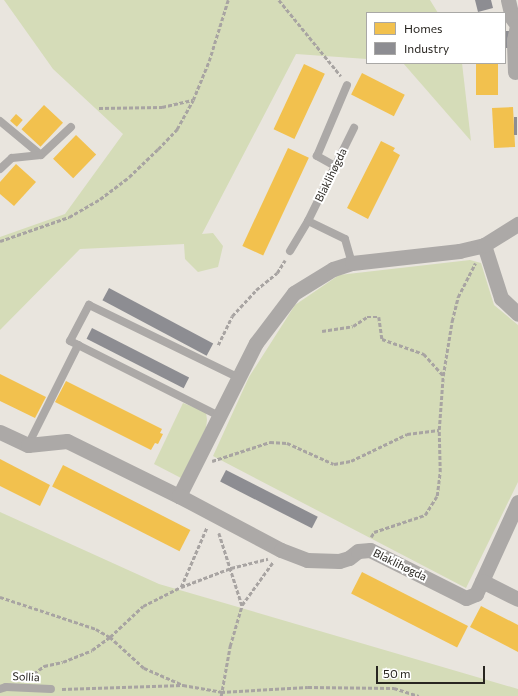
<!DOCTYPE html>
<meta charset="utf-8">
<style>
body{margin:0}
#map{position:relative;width:518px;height:696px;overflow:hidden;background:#e9e5de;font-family:Commissioner,sans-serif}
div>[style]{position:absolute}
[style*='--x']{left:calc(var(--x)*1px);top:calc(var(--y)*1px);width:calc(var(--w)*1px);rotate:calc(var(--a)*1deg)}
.green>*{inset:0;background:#d5dcb8}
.homes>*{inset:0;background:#f2c14e;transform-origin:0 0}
.industry>*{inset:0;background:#8d8d92;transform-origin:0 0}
.path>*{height:2.5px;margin-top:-1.25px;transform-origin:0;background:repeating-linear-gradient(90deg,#a8a4a2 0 4px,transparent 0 6px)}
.lane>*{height:8px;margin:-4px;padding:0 4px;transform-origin:4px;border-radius:4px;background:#aca9a7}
.street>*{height:15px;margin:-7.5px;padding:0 7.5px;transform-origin:7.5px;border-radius:7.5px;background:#aca9a7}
span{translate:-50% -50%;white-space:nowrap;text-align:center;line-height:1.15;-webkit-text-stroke:4px #fff;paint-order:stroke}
.street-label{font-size:11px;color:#282520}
.legend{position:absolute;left:366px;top:12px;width:140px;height:52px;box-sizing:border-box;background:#fff;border:1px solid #a9a8a6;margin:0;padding:5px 7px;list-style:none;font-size:12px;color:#282520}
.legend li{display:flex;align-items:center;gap:8px;height:20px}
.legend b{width:20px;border:1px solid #a9a8a6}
.scale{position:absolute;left:376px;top:666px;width:109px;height:18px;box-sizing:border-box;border:2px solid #282520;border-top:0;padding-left:5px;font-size:12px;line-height:14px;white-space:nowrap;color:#282520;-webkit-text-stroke:3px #fff;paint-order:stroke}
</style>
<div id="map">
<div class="green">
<div style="clip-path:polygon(4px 0,430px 0,438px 13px,367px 13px,367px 59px,296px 54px,202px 234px,213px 233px,223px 246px,218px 267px,198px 272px,185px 259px,184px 244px,80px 249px,0 330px,0 237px,65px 214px,123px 134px,53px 69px)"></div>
<div style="clip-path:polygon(403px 63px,462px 63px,471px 141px)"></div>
<div style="clip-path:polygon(470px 260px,481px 263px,494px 305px,518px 325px,518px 482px,466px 588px,213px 456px,249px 377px,295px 305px,339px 275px)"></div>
<div style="clip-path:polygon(183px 403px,206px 412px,207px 420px,206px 428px,181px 478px,154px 464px)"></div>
<div style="clip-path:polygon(0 512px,159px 584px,518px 689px,518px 696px,0 696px)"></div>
</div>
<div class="homes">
<div style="left:476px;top:63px;width:22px;height:32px"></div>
<div style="left:304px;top:64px;width:23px;height:72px;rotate:25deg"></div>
<div style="left:362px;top:73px;width:48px;height:24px;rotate:27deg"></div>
<div style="left:44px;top:105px;width:26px;height:33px;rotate:43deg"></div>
<div style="left:513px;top:107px;width:40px;height:21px;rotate:87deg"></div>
<div style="left:16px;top:114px;width:9px;height:9px;rotate:41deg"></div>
<div style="left:76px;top:135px;width:28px;height:33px;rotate:44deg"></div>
<div style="clip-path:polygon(381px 141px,395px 148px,393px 151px,400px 155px,368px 219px,347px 208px)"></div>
<div style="left:288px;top:148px;width:23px;height:108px;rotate:25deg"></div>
<div style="clip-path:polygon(16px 164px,36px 182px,14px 206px,0 194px,0 182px)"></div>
<div style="clip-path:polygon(0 374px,46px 397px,35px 418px,0 401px)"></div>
<div style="clip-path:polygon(66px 381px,162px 429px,160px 433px,163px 434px,158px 444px,155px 443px,151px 450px,55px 402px)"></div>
<div style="clip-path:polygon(0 459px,50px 485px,40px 506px,0 486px)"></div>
<div style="left:63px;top:465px;width:143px;height:24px;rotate:27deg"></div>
<div style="left:362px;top:572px;width:119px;height:24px;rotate:27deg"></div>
<div style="clip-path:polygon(481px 606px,518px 625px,518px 652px,470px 627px)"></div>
</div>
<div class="industry">
<div style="clip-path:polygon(475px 0,491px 0,493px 8px,478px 12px)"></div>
<div style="clip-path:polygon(505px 31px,509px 31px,510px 48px,505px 48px)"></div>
<div style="left:514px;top:117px;width:3px;height:18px"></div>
<div style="left:109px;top:288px;width:118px;height:14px;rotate:28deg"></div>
<div style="left:92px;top:328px;width:109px;height:12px;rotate:27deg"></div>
<div style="left:226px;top:470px;width:103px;height:13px;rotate:27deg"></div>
</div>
<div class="path">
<div style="--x:279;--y:0;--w:98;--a:50.8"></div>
<div style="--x:99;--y:108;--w:63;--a:-0.9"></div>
<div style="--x:162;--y:107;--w:31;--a:-13"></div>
<div style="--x:0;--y:241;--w:73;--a:-19.2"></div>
<div style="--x:69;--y:217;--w:36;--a:-30"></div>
<div style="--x:100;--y:199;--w:36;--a:-37"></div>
<div style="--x:129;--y:177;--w:40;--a:-44"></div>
<div style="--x:158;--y:149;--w:28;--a:-46"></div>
<div style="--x:177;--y:129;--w:33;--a:-61"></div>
<div style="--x:193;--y:100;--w:42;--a:-67.7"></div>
<div style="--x:209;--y:61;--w:64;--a:-72.7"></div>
<div style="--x:322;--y:331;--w:31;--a:-9"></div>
<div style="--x:353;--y:326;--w:17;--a:-33"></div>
<div style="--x:367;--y:317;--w:12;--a:0"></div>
<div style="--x:379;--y:317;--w:22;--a:82"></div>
<div style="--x:382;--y:339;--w:45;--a:19.7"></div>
<div style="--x:424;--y:354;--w:28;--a:48"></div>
<div style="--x:218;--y:345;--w:32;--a:-64"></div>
<div style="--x:232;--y:316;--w:35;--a:-47"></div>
<div style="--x:256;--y:290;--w:27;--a:-39"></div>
<div style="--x:277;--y:273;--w:15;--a:-58"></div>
<div style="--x:212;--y:461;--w:61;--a:-18.1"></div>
<div style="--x:270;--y:442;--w:17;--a:3"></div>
<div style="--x:287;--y:443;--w:51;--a:24.1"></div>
<div style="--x:334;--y:464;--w:17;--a:-10"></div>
<div style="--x:351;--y:461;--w:62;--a:-25.7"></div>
<div style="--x:407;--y:434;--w:32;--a:-7"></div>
<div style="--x:439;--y:430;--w:54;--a:-85.8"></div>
<div style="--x:443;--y:376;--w:56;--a:-80.7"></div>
<div style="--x:452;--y:321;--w:25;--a:-76"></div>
<div style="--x:458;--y:297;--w:38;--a:-63"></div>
<div style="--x:219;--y:533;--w:76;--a:72.3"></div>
<div style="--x:371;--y:537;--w:6;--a:-59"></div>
<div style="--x:374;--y:532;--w:54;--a:-18.4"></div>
<div style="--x:425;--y:515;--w:22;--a:-58"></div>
<div style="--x:437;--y:496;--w:24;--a:-83"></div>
<div style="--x:440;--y:472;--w:42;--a:-91.4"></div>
<div style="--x:181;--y:587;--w:65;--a:-66.6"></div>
<div style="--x:0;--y:597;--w:101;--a:18.4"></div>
<div style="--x:96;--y:629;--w:16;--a:30"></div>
<div style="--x:110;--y:637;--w:46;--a:42.4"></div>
<div style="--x:144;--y:668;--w:43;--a:23.6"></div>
<div style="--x:29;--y:677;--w:19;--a:-36"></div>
<div style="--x:44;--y:666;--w:19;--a:-12"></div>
<div style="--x:63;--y:662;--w:31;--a:-22"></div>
<div style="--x:92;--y:650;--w:22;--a:-36"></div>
<div style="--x:110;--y:637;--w:45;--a:-43.2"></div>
<div style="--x:143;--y:606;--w:42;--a:-26.6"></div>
<div style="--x:181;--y:587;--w:53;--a:-20.8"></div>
<div style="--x:231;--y:568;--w:38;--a:-14"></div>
<div style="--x:62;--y:689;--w:121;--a:-1.9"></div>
<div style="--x:183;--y:685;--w:39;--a:10"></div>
<div style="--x:221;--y:692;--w:87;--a:-3.3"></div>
<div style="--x:308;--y:687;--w:86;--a:0.7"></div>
<div style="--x:394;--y:688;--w:26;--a:18"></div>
<div style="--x:221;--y:696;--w:51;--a:-79.8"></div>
<div style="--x:230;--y:646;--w:43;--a:-73.7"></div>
<div style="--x:242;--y:605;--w:53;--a:-54.2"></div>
</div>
<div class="lane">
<div style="--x:0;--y:121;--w:53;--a:39.7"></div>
<div style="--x:335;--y:166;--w:21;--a:-151"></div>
<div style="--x:317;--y:156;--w:77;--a:-67.1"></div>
<div style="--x:0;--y:169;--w:16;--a:-43"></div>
<div style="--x:12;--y:158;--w:29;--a:-6"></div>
<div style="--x:41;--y:155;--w:41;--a:-43"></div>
<div style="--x:308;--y:221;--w:104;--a:-63.7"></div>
<div style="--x:290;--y:251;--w:35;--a:-59"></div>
<div style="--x:308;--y:221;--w:41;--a:25.9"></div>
<div style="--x:345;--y:239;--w:25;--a:74"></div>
<div style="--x:78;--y:345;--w:158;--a:26.7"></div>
<div style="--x:28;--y:445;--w:112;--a:-63.4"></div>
<div style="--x:78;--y:345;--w:9;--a:-153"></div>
<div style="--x:70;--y:341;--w:41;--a:-62.2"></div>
<div style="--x:89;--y:305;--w:165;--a:25.9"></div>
<div style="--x:0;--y:689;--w:6;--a:-18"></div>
<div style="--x:6;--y:687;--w:45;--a:2.5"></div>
</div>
<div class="street">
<div style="--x:508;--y:0;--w:18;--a:77"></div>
<div style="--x:512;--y:18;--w:10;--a:53"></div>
<div style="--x:515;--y:72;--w:32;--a:-92"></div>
<div style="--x:514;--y:40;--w:14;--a:-78"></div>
<div style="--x:484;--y:245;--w:56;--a:72.2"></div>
<div style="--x:501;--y:298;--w:23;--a:43"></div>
<div style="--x:0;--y:432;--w:31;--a:25"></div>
<div style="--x:28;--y:445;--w:39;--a:-6"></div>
<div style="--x:67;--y:441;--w:125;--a:26.2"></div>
<div style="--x:179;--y:496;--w:171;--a:-63.3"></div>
<div style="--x:256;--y:343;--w:63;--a:-52.8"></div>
<div style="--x:294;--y:293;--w:46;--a:-31.6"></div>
<div style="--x:333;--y:269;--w:20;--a:-18"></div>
<div style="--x:352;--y:263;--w:108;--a:-6.4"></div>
<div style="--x:459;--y:251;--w:26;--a:-13"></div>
<div style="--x:484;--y:245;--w:40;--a:-32"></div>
<div style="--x:179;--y:496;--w:115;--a:27.9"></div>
<div style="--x:281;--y:550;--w:28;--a:21"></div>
<div style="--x:307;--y:560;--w:32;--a:2"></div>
<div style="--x:339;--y:561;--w:10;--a:-17"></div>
<div style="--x:349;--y:558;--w:11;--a:-38"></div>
<div style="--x:358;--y:551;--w:12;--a:-5"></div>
<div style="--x:370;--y:550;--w:107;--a:26.6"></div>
<div style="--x:466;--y:598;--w:11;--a:-22"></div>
<div style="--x:476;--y:594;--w:101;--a:-65.5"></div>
<div style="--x:482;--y:581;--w:40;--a:26.6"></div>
</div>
<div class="street-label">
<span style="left:331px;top:175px;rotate:-64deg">Blaklihøgda</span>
<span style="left:400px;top:565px;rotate:26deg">Blaklihøgda</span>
<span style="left:26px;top:677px;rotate:3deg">Sollia</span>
</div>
<ul class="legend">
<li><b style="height:11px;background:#f2c14e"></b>Homes</li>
<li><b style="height:11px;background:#8d8d92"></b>Industry</li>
</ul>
<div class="scale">50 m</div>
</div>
